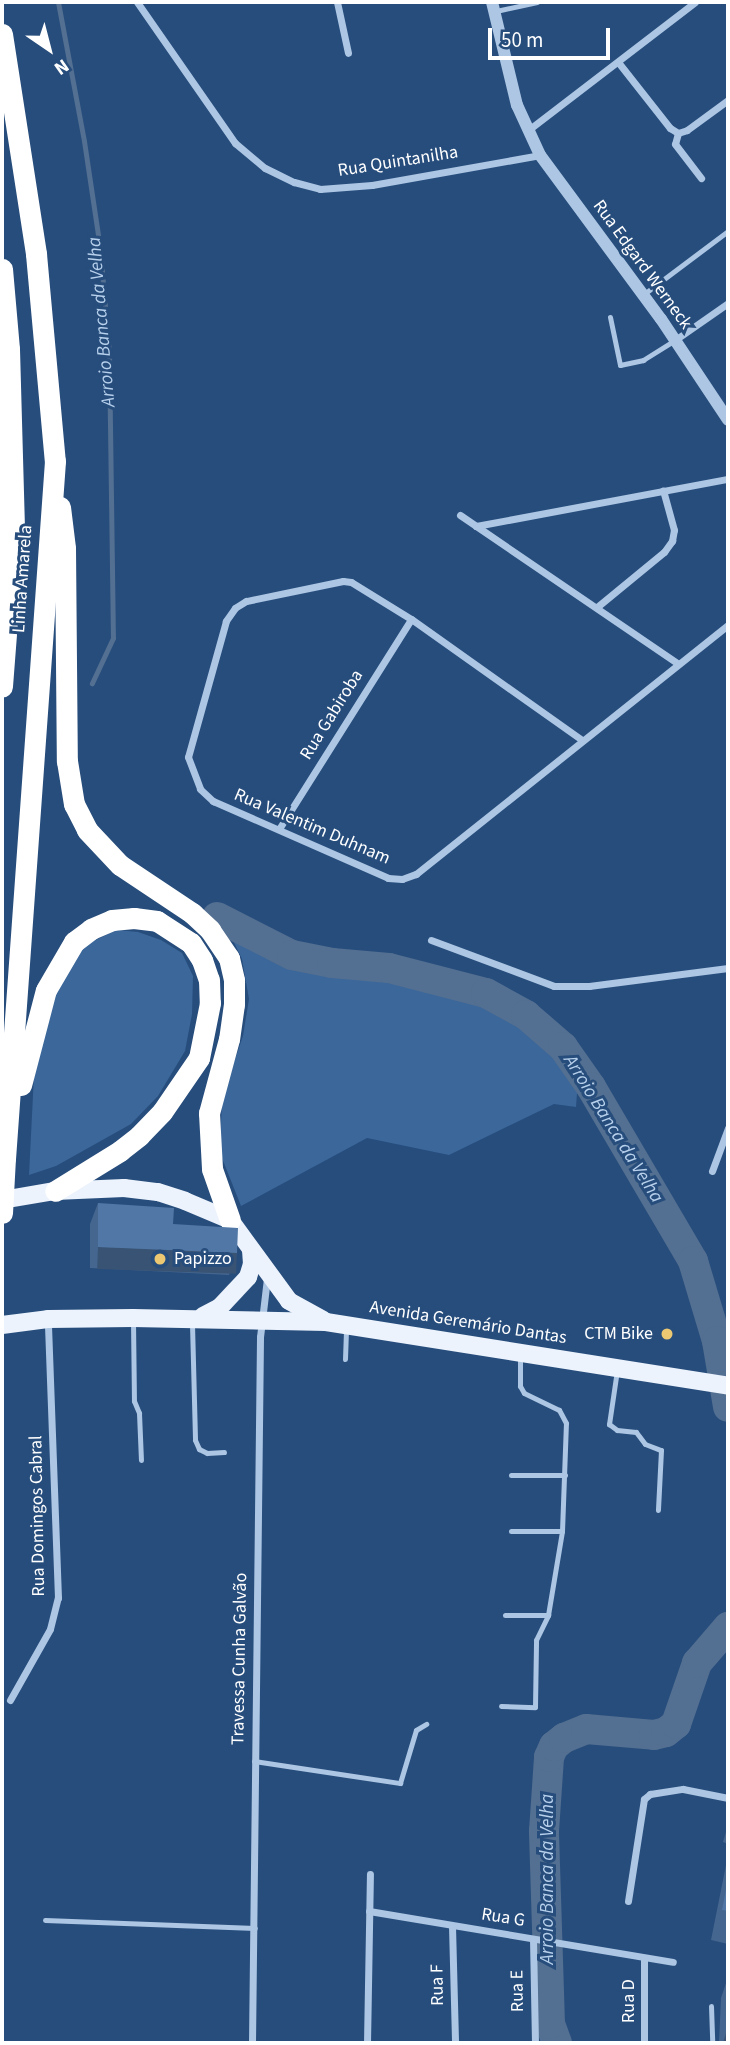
<!DOCTYPE html>
<meta charset="utf-8">
<style>
body{margin:0}
#map{position:relative;width:730px;height:2045px;overflow:hidden;background:#274d7c;font-family:"Source Sans 3",sans-serif}
div>[style]{position:absolute}
[style*='--x']{left:calc(var(--x)*1px);top:calc(var(--y)*1px);width:calc(var(--w)*1px);rotate:calc(var(--a)*1deg)}
.green>*{inset:0;background:#3b679a}
.stream>*{height:5px;margin:-2.5px;padding:0 2.5px;transform-origin:2.5px;border-radius:2.5px;background:#536f91}
.river>*{height:30px;margin:-15px;padding:0 15px;transform-origin:15px;border-radius:15px;background:#536f91}
.service>*{height:5px;margin:-2.5px;padding:0 2.5px;transform-origin:2.5px;border-radius:2.5px;background:#acc6e4}
.minor>*{height:7px;margin:-3.5px;padding:0 3.5px;transform-origin:3.5px;border-radius:3.5px;background:#acc6e4}
.tertiary>*{height:12px;margin:-6px;padding:0 6px;transform-origin:6px;border-radius:6px;background:#acc6e4}
.primary>*{height:18px;margin:-9px;padding:0 9px;transform-origin:9px;border-radius:9px;background:#ecf3fc}
.motorway>*{height:21px;margin:-10.5px;padding:0 10.5px;transform-origin:10.5px;border-radius:10.5px;background:#fff}
.motorway-bridge>*{height:21px;margin:-10.5px;padding:0 10.5px;transform-origin:10.5px;border-radius:10.5px;background:#fff}
.wall>*{inset:0;background:#45668e}
.shaded-wall>*{inset:0;background:#385374;transform-origin:0 0}
.building>*{inset:0;background:#5077a5}
.dots>*{width:19px;height:19px;translate:-50% -50%;box-sizing:border-box;border:4px solid #274d7c;border-radius:50%}
span{translate:-50% -50%;white-space:nowrap;text-align:center;line-height:1.15;-webkit-text-stroke:6px #274d7c;paint-order:stroke}
.street-label{font-size:18px;color:#fff}
.poi-label{font-size:18px;color:#fff}
.left{translate:0 -50%;text-align:left}
.right{translate:-100% -50%;text-align:right}
.water-label{font-size:19px;color:#b7d0ec;font-style:italic}
.frame{position:absolute;inset:0;border:4px solid #fff;pointer-events:none}
.north{position:absolute;left:14px;top:14px;width:70px;height:70px;-webkit-text-stroke:5px #274d7c;paint-order:stroke;rotate:145deg;font-size:19px;font-weight:700;line-height:28px;text-align:center;color:#fff}
.north::after{content:'';display:block;margin:auto;width:24px;height:32px;background:#fff;clip-path:polygon(50% 0,100% 100%,50% 72%,0 100%)}
.scale{position:absolute;left:488px;top:28px;width:122px;height:32px;box-sizing:border-box;border:4px solid #fff;border-top:0;padding-left:9px;font-size:21px;line-height:24px;white-space:nowrap;color:#fff;-webkit-text-stroke:5px #274d7c;paint-order:stroke}
</style>
<div id="map">
<div class="green">
<div style="clip-path:polygon(117px 930px,138px 932px,161px 940px,182px 953px,193px 976px,192px 1014px,185px 1051px,158px 1096px,131px 1124px,56px 1166px,29px 1175px,34px 1075px,55px 993px,70px 963px,89px 943px)"></div>
<div style="clip-path:polygon(229px 932px,500px 999px,579px 1065px,576px 1107px,554px 1104px,449px 1155px,367px 1138px,241px 1206px,220px 1153px,222px 1097px,243px 1036px,249px 999px,242px 959px)"></div>
</div>
<div class="stream">
<div style="--x:58;--y:2;--w:141;--a:79.4"></div>
<div style="--x:84;--y:141;--w:108;--a:81.5"></div>
<div style="--x:100;--y:248;--w:106;--a:85.1"></div>
<div style="--x:109;--y:354;--w:284;--a:89.2"></div>
<div style="--x:113;--y:638;--w:50;--a:115"></div>
</div>
<div class="river">
<div style="--x:217;--y:917;--w:84;--a:26.9"></div>
<div style="--x:292;--y:955;--w:41;--a:11.3"></div>
<div style="--x:332;--y:963;--w:57;--a:5"></div>
<div style="--x:389;--y:968;--w:100;--a:14.5"></div>
<div style="--x:486;--y:993;--w:46;--a:28.8"></div>
<div style="--x:526;--y:1015;--w:49;--a:40.9"></div>
<div style="--x:563;--y:1047;--w:49;--a:55"></div>
<div style="--x:591;--y:1087;--w:202;--a:59.6"></div>
<div style="--x:693;--y:1261;--w:84;--a:73.3"></div>
<div style="--x:717;--y:1341;--w:67;--a:80.5"></div>
<div style="--x:557;--y:2043;--w:20;--a:-110"></div>
<div style="--x:550;--y:2024;--w:193;--a:-91.8"></div>
<div style="--x:544;--y:1831;--w:74;--a:-86.1"></div>
<div style="--x:549;--y:1757;--w:12;--a:-66"></div>
<div style="--x:554;--y:1746;--w:13;--a:-39"></div>
<div style="--x:564;--y:1738;--w:24;--a:-22"></div>
<div style="--x:586;--y:1729;--w:68;--a:5"></div>
<div style="--x:654;--y:1735;--w:12;--a:-14"></div>
<div style="--x:666;--y:1732;--w:13;--a:-39"></div>
<div style="--x:676;--y:1724;--w:65;--a:-71"></div>
<div style="--x:697;--y:1663;--w:48;--a:-49.3"></div>
</div>
<div class="service">
<div style="--x:496;--y:11;--w:42;--a:-12.4"></div>
<div style="--x:644;--y:294;--w:105;--a:-36.9"></div>
<div style="--x:610;--y:317;--w:49;--a:78.2"></div>
<div style="--x:620;--y:365;--w:24;--a:-12"></div>
<div style="--x:643;--y:360;--w:38;--a:-32"></div>
<div style="--x:133;--y:1321;--w:80;--a:89.3"></div>
<div style="--x:134;--y:1401;--w:13;--a:67"></div>
<div style="--x:139;--y:1413;--w:47;--a:87.6"></div>
<div style="--x:192;--y:1324;--w:116;--a:88.5"></div>
<div style="--x:195;--y:1440;--w:10;--a:66"></div>
<div style="--x:199;--y:1449;--w:9;--a:27"></div>
<div style="--x:207;--y:1453;--w:17;--a:-3"></div>
<div style="--x:345;--y:1359;--w:31;--a:-88"></div>
<div style="--x:617;--y:1370;--w:55;--a:98.4"></div>
<div style="--x:609;--y:1424;--w:10;--a:37"></div>
<div style="--x:617;--y:1430;--w:19;--a:6"></div>
<div style="--x:636;--y:1432;--w:15;--a:53"></div>
<div style="--x:645;--y:1444;--w:17;--a:21"></div>
<div style="--x:661;--y:1450;--w:60;--a:92.9"></div>
<div style="--x:511;--y:1475;--w:54;--a:0"></div>
<div style="--x:511;--y:1531;--w:51;--a:0"></div>
<div style="--x:505;--y:1615;--w:43;--a:0"></div>
<div style="--x:501;--y:1706;--w:34;--a:2"></div>
<div style="--x:535;--y:1707;--w:67;--a:-89.1"></div>
<div style="--x:536;--y:1640;--w:28;--a:-64"></div>
<div style="--x:548;--y:1615;--w:85;--a:-80.5"></div>
<div style="--x:562;--y:1531;--w:108;--a:-87.9"></div>
<div style="--x:566;--y:1423;--w:15;--a:-118"></div>
<div style="--x:559;--y:1410;--w:39;--a:-154"></div>
<div style="--x:524;--y:1393;--w:8;--a:-120"></div>
<div style="--x:520;--y:1386;--w:30;--a:-90"></div>
<div style="--x:254;--y:1761;--w:148;--a:8.6"></div>
<div style="--x:400;--y:1783;--w:55;--a:-73.2"></div>
<div style="--x:416;--y:1730;--w:12;--a:-31"></div>
<div style="--x:45;--y:1920;--w:210;--a:2.2"></div>
<div style="--x:711;--y:2006;--w:37;--a:88"></div>
</div>
<div class="minor">
<div style="--x:137;--y:2;--w:172;--a:55.2"></div>
<div style="--x:235;--y:143;--w:39;--a:40"></div>
<div style="--x:265;--y:168;--w:32;--a:26"></div>
<div style="--x:294;--y:182;--w:27;--a:15"></div>
<div style="--x:320;--y:189;--w:52;--a:-4.4"></div>
<div style="--x:372;--y:185;--w:171;--a:-10.1"></div>
<div style="--x:337;--y:2;--w:52;--a:77.8"></div>
<div style="--x:618;--y:62;--w:84;--a:51.8"></div>
<div style="--x:670;--y:128;--w:9;--a:32"></div>
<div style="--x:527;--y:131;--w:212;--a:-37.5"></div>
<div style="--x:678;--y:133;--w:9;--a:-18"></div>
<div style="--x:687;--y:130;--w:51;--a:-36.2"></div>
<div style="--x:678;--y:133;--w:11;--a:105"></div>
<div style="--x:675;--y:144;--w:43;--a:52.6"></div>
<div style="--x:675;--y:340;--w:65;--a:-34.9"></div>
<div style="--x:460;--y:515;--w:263;--a:34.3"></div>
<div style="--x:476;--y:526;--w:256;--a:-10.6"></div>
<div style="--x:597;--y:607;--w:87;--a:-39.4"></div>
<div style="--x:664;--y:552;--w:14;--a:-54"></div>
<div style="--x:672;--y:541;--w:11;--a:-80"></div>
<div style="--x:674;--y:530;--w:41;--a:-105.4"></div>
<div style="--x:582;--y:740;--w:209;--a:-144.7"></div>
<div style="--x:411;--y:619;--w:70;--a:-148.3"></div>
<div style="--x:351;--y:582;--w:8;--a:-173"></div>
<div style="--x:343;--y:581;--w:99;--a:168.3"></div>
<div style="--x:246;--y:601;--w:13;--a:148"></div>
<div style="--x:235;--y:608;--w:16;--a:125"></div>
<div style="--x:226;--y:621;--w:141;--a:105.6"></div>
<div style="--x:188;--y:757;--w:34;--a:69"></div>
<div style="--x:200;--y:789;--w:18;--a:43"></div>
<div style="--x:213;--y:801;--w:191;--a:23.7"></div>
<div style="--x:388;--y:878;--w:14;--a:4"></div>
<div style="--x:402;--y:879;--w:15;--a:-20"></div>
<div style="--x:416;--y:874;--w:399;--a:-38.6"></div>
<div style="--x:279;--y:829;--w:248;--a:-57.8"></div>
<div style="--x:431;--y:940;--w:131;--a:20.5"></div>
<div style="--x:554;--y:986;--w:35;--a:0"></div>
<div style="--x:589;--y:986;--w:140;--a:-7.4"></div>
<div style="--x:712;--y:1171;--w:46;--a:-69.6"></div>
<div style="--x:10;--y:1700;--w:81;--a:-60.6"></div>
<div style="--x:50;--y:1629;--w:32;--a:-76"></div>
<div style="--x:58;--y:1598;--w:278;--a:-92.1"></div>
<div style="--x:628;--y:1901;--w:103;--a:-81.1"></div>
<div style="--x:644;--y:1799;--w:8;--a:-40"></div>
<div style="--x:650;--y:1794;--w:33;--a:-9"></div>
<div style="--x:683;--y:1789;--w:46;--a:11.3"></div>
<div style="--x:369;--y:1911;--w:308;--a:9.5"></div>
<div style="--x:452;--y:1926;--w:117;--a:88.5"></div>
<div style="--x:533;--y:1939;--w:104;--a:88.9"></div>
<div style="--x:252;--y:2043;--w:706;--a:-89.35"></div>
<div style="--x:260;--y:1337;--w:59;--a:-83.2"></div>
<div style="--x:367;--y:2043;--w:169;--a:-89"></div>
<div style="--x:644;--y:2043;--w:85;--a:-90"></div>
</div>
<div class="tertiary">
<div style="--x:492;--y:2;--w:106;--a:76.4"></div>
<div style="--x:517;--y:105;--w:55;--a:65.3"></div>
<div style="--x:540;--y:155;--w:204;--a:53.6"></div>
<div style="--x:661;--y:319;--w:121;--a:56.4"></div>
</div>
<div class="primary">
<div style="--x:2;--y:1200;--w:54;--a:-9.6"></div>
<div style="--x:55;--y:1191;--w:69;--a:-2.5"></div>
<div style="--x:124;--y:1188;--w:34;--a:7"></div>
<div style="--x:158;--y:1192;--w:28;--a:18"></div>
<div style="--x:185;--y:1201;--w:49;--a:22.9"></div>
<div style="--x:230;--y:1220;--w:100;--a:53.9"></div>
<div style="--x:289;--y:1301;--w:39;--a:29"></div>
<div style="--x:203;--y:1316;--w:19;--a:-28"></div>
<div style="--x:220;--y:1307;--w:41;--a:-47"></div>
<div style="--x:248;--y:1277;--w:14;--a:-73"></div>
<div style="--x:252;--y:1264;--w:13;--a:-94"></div>
<div style="--x:2;--y:1325;--w:46;--a:-7.4"></div>
<div style="--x:48;--y:1319;--w:85;--a:-0.7"></div>
<div style="--x:133;--y:1318;--w:193;--a:1.2"></div>
<div style="--x:326;--y:1322;--w:407;--a:9"></div>
</div>
<div class="motorway">
<div style="--x:2;--y:34;--w:223;--a:81.2"></div>
<div style="--x:36;--y:254;--w:208;--a:84.8"></div>
<div style="--x:55;--y:461;--w:699;--a:94.1"></div>
<div style="--x:2;--y:269;--w:80;--a:85"></div>
<div style="--x:9;--y:349;--w:181;--a:88.4"></div>
<div style="--x:14;--y:530;--w:157;--a:94.4"></div>
<div style="--x:60;--y:507;--w:41;--a:83"></div>
<div style="--x:65;--y:548;--w:213;--a:89.5"></div>
<div style="--x:67;--y:761;--w:44;--a:80.8"></div>
<div style="--x:74;--y:804;--w:29;--a:63"></div>
<div style="--x:87;--y:830;--w:48;--a:46.7"></div>
<div style="--x:120;--y:865;--w:87;--a:33.7"></div>
<div style="--x:192;--y:913;--w:25;--a:43"></div>
<div style="--x:210;--y:930;--w:34;--a:56"></div>
<div style="--x:229;--y:958;--w:23;--a:77"></div>
<div style="--x:234;--y:980;--w:24;--a:90"></div>
<div style="--x:234;--y:1004;--w:35;--a:98"></div>
<div style="--x:229;--y:1039;--w:77;--a:105.1"></div>
<div style="--x:209;--y:1113;--w:56;--a:86.9"></div>
<div style="--x:212;--y:1169;--w:54;--a:70.6"></div>
<div style="--x:21;--y:1085;--w:98;--a:-75.3"></div>
<div style="--x:46;--y:990;--w:56;--a:-59.7"></div>
<div style="--x:74;--y:942;--w:21;--a:-37"></div>
<div style="--x:91;--y:929;--w:23;--a:-23"></div>
<div style="--x:112;--y:920;--w:22;--a:-5"></div>
<div style="--x:134;--y:918;--w:23;--a:7"></div>
<div style="--x:157;--y:921;--w:40;--a:32.9"></div>
<div style="--x:191;--y:943;--w:20;--a:57"></div>
<div style="--x:202;--y:960;--w:21;--a:71"></div>
<div style="--x:209;--y:980;--w:23;--a:88"></div>
<div style="--x:210;--y:1003;--w:56;--a:101.3"></div>
<div style="--x:199;--y:1058;--w:65;--a:124.4"></div>
<div style="--x:162;--y:1112;--w:33;--a:134"></div>
<div style="--x:139;--y:1136;--w:24;--a:142"></div>
<div style="--x:120;--y:1151;--w:76;--a:148.4"></div>
</div>
<div class="motorway-bridge">
<div style="--x:2;--y:1213;--w:55;--a:-86.9"></div>
</div>
<div class="wall">
<div style="clip-path:polygon(98px 1203px,173px 1224px,237px 1253px,229px 1275px,90px 1268px,90px 1224px)"></div>
<div style="clip-path:polygon(728px 1825px,728px 1844px,723px 1842px)"></div>
<div style="clip-path:polygon(728px 1855px,728px 1944px,711px 1940px)"></div>
<div style="clip-path:polygon(728px 1977px,728px 2043px,719px 2043px,721px 1998px)"></div>
</div>
<div class="shaded-wall">
<div style="left:98px;top:1247px;width:139px;height:22px;rotate:2deg"></div>
<div style="clip-path:polygon(728px 2027px,728px 2043px,723px 2043px)"></div>
</div>
<div class="building">
<div style="clip-path:polygon(98px 1203px,174px 1208px,173px 1224px,238px 1228px,237px 1253px,98px 1247px)"></div>
<div style="clip-path:polygon(728px 1879px,728px 1911px,722px 1910px)"></div>
</div>
<div class="dots">
<div style="left:160px;top:1259px;background:#ecc872"></div>
<div style="left:667px;top:1334px;background:#ecc872"></div>
</div>
<div class="street-label">
<span style="left:398px;top:162px;rotate:-9deg">Rua Quintanilha</span>
<span style="left:642px;top:265px;rotate:54deg">Rua Edgard Werneck</span>
<span style="left:23px;top:579px;rotate:-86deg">Linha Amarela</span>
<span style="left:332px;top:715px;rotate:-58deg">Rua Gabiroba</span>
<span style="left:312px;top:827px;rotate:23deg">Rua Valentim Duhnam</span>
<span style="left:468px;top:1323px;rotate:9deg">Avenida Geremário Dantas</span>
<span style="left:38px;top:1516px;rotate:-91deg">Rua Domingos Cabral</span>
<span style="left:240px;top:1659px;rotate:-89deg">Travessa Cunha Galvão</span>
<span style="left:503px;top:1918px;rotate:9deg">Rua G</span>
<span style="left:438px;top:1985px;rotate:-91deg">Rua F</span>
<span style="left:518px;top:1991px;rotate:-91deg">Rua E</span>
<span style="left:629px;top:2001px;rotate:-90deg">Rua D</span>
</div>
<div class="poi-label">
<span class="left" style="left:174px;top:1259px">Papizzo</span>
<span class="right" style="left:653px;top:1334px">CTM Bike</span>
</div>
<div class="water-label">
<span style="left:102px;top:322px;rotate:-95deg">Arroio Banca da Velha</span>
<span style="left:613px;top:1129px;rotate:58deg">Arroio Banca da Velha</span>
<span style="left:548px;top:1879px;rotate:-90deg">Arroio Banca da Velha</span>
</div>
<div class="frame"></div>
<div class="north">N</div>
<div class="scale">50 m</div>
</div>
